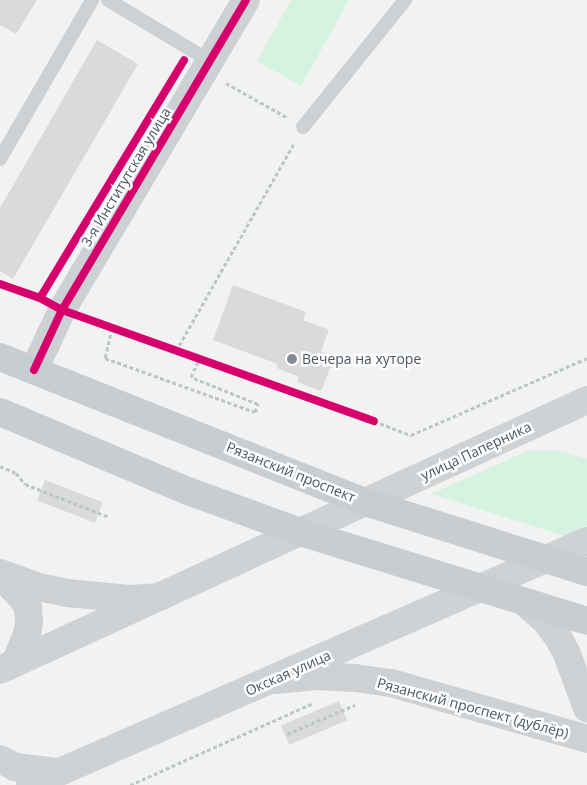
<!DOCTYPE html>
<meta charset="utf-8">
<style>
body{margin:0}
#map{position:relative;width:587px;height:785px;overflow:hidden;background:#f3f2f2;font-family:"Open Sans",sans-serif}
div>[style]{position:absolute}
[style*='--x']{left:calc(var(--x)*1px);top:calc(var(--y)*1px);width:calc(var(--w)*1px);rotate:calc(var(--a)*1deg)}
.green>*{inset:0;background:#d5f3e0}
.building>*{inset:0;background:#dadadc;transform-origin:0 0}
.path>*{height:3px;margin-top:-1.5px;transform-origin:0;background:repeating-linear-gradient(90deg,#bac8c3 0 4px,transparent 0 6.5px)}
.lane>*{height:14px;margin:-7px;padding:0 7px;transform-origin:7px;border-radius:7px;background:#ced1d3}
.street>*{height:28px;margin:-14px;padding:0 14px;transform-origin:14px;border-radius:14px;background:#ced1d3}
.secondary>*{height:28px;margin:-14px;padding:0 14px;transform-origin:14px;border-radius:14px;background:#ced2d5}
.primary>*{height:28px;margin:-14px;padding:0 14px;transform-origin:14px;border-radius:14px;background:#c8cdd1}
.cycleway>*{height:8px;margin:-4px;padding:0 4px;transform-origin:4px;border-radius:4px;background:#d6006c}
.dots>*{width:14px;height:14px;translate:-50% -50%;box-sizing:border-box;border:2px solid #fff;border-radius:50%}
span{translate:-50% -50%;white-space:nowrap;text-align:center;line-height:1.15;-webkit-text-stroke:5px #fff;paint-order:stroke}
.street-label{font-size:14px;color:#475561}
.poi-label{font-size:14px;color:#475561}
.left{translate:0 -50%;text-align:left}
</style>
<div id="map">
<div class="green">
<div style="clip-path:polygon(291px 0,349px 0,301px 86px,257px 61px)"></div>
<div style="clip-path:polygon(527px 451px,559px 451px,587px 459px,587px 526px,565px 536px,431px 494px)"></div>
</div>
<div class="building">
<div style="clip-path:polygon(0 0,37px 0,16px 34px,0 25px)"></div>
<div style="clip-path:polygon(97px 40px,138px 64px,13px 279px,0 271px,0 208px)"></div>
<div style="clip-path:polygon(233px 285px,306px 312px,303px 320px,329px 330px,321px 351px,335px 356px,321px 391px,297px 382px,299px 377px,277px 368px,278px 364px,213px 340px)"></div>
<div style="left:45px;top:480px;width:62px;height:22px;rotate:21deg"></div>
<div style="left:339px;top:701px;width:21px;height:63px;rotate:67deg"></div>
</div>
<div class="path">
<div style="--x:226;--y:83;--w:71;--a:29.4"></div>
<div style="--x:112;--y:328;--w:31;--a:103"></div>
<div style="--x:105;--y:358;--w:159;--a:19.8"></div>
<div style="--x:255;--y:412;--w:9;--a:-69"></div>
<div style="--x:258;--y:404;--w:72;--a:-158.1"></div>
<div style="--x:191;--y:377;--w:20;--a:-66"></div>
<div style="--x:176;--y:351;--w:239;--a:-60.4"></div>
<div style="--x:374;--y:421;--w:40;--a:21"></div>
<div style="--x:411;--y:435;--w:192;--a:-23.6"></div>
<div style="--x:0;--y:466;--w:17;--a:24"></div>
<div style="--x:16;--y:473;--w:14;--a:51"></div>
<div style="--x:25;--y:484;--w:90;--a:21.4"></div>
<div style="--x:287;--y:734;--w:74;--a:-23.1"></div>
<div style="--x:130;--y:785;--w:201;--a:-24.1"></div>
</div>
<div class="lane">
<div style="--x:108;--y:0;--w:119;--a:30.9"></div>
<div style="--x:303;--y:127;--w:163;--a:-51.2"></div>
<div style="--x:0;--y:159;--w:184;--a:-59.9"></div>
</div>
<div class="street">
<div style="--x:34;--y:370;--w:66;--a:-65"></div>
<div style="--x:62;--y:310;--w:360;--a:-59.3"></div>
<div style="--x:0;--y:573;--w:41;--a:19.7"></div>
<div style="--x:39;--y:587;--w:29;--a:12"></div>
<div style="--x:67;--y:593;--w:63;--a:5.4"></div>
<div style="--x:130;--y:599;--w:30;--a:-4"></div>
<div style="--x:0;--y:575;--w:33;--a:46"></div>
<div style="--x:23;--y:599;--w:9;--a:58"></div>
<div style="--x:28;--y:607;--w:15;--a:86"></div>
<div style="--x:29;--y:622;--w:12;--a:99"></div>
<div style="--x:27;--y:634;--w:31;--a:112"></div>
<div style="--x:524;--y:602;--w:28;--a:41"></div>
<div style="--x:545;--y:620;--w:21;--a:53"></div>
<div style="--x:558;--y:637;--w:19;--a:62"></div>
<div style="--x:567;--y:654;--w:58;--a:69.7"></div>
<div style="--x:276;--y:680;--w:40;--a:-5.7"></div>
<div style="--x:316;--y:676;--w:39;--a:3"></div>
<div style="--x:355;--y:678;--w:36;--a:8"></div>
<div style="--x:391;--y:683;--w:204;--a:15.9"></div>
</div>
<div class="secondary">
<div style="--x:0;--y:670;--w:646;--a:-24.7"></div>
<div style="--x:0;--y:759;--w:17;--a:28"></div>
<div style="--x:15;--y:767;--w:42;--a:6.8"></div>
<div style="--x:30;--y:785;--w:608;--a:-23.66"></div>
</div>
<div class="primary">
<div style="--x:0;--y:357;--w:393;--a:21.7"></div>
<div style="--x:365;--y:502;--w:233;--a:17.5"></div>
<div style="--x:0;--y:412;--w:204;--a:22.8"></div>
<div style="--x:188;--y:491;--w:119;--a:20.1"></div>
<div style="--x:300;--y:532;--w:300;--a:17.2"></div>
</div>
<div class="cycleway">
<div style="--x:0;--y:284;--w:42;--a:19.3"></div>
<div style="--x:40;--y:298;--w:25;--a:29"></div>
<div style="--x:62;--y:310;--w:331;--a:19.6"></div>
<div style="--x:40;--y:298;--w:278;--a:-58.8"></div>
<div style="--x:34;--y:370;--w:66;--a:-65"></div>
<div style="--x:62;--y:310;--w:360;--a:-59.3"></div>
</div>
<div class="dots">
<div style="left:292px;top:359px;background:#838c94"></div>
</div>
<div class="street-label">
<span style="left:126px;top:177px;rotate:-59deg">3-я Институтская улица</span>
<span style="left:476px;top:451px;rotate:-25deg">улица Паперника</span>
<span style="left:291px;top:472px;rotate:22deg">Рязанский проспект</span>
<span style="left:288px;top:673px;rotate:-24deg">Окская улица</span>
<span style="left:473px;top:708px;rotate:15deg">Рязанский проспект (дублёр)</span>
</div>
<div class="poi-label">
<span class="left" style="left:302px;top:359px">Вечера на хуторе</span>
</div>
</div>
